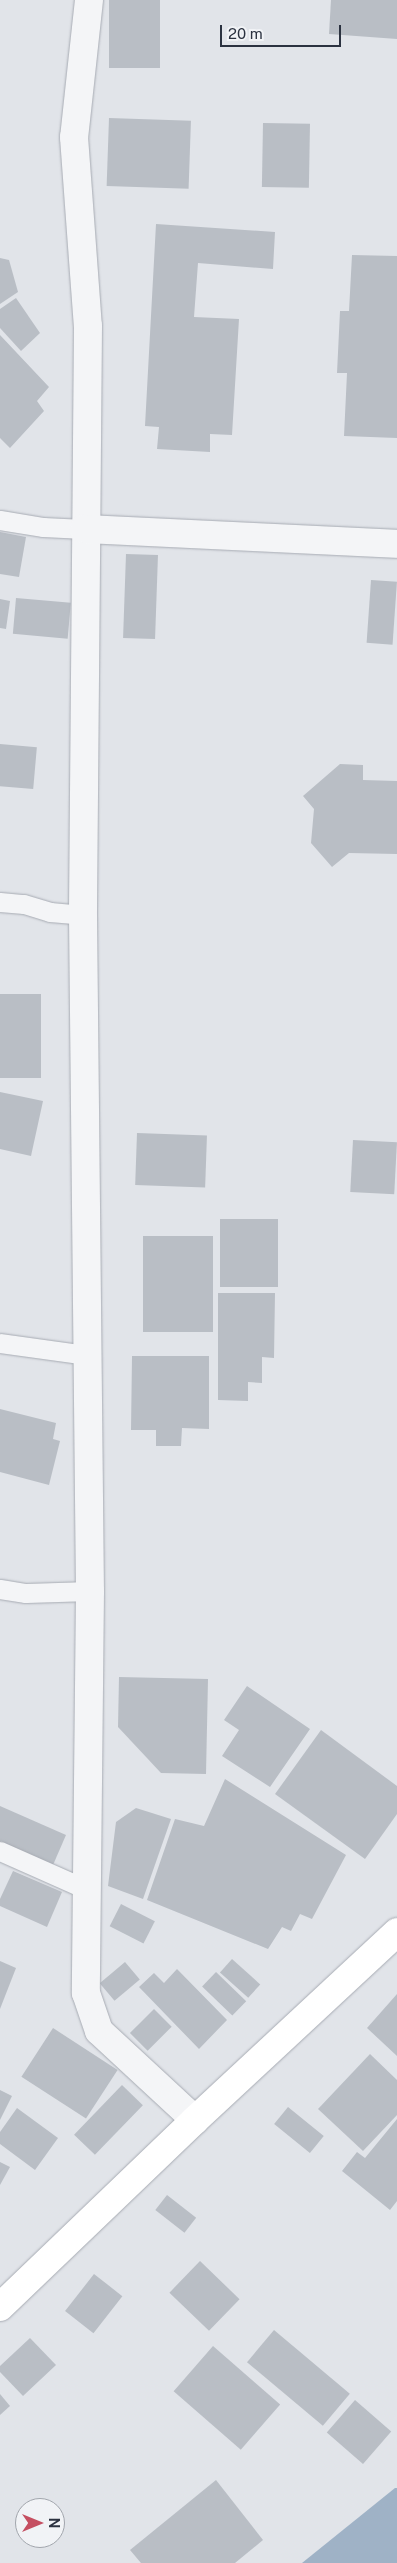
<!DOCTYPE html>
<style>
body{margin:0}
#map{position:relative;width:397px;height:2563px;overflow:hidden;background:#e1e4e9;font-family:"Public Sans",sans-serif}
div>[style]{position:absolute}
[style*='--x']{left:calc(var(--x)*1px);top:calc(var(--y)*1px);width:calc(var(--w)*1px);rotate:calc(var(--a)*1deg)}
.water>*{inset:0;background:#9fb2c6}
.building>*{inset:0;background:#b9bec5;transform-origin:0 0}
.roads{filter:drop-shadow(0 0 1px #a7abb3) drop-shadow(0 0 1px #a7abb3)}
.lane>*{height:19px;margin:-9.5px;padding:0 9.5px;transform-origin:9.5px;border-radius:9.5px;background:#f4f5f7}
.street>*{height:28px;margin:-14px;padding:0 14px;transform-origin:14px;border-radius:14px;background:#f4f5f7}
.secondary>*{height:28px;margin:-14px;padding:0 14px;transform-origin:14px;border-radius:14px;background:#fff}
span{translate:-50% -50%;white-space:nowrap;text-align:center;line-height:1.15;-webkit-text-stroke:4px #f1f3f6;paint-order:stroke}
.north{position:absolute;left:15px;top:2498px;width:50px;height:50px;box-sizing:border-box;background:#f1f3f6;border:1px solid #a2a6ad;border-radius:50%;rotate:90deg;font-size:14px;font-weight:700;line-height:20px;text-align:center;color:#2b3240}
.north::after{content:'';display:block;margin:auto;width:18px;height:22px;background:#c54f61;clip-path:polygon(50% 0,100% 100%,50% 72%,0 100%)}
.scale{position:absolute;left:220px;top:25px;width:121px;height:22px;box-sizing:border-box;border:2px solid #2b3240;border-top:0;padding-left:6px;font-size:15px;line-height:18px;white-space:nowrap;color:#2b3240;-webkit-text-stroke:4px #f1f3f6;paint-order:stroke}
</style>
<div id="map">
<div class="water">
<div style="clip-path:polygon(395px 2488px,397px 2488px,397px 2563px,302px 2563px)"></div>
</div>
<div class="building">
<div style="left:109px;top:0;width:51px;height:68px"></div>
<div style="clip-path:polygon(331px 0,397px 0,397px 39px,329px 34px)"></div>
<div style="left:109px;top:118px;width:82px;height:68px;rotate:2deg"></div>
<div style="left:263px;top:123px;width:47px;height:64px;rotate:1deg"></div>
<div style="clip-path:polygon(156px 224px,275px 232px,273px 269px,198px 263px,194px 317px,239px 319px,232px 435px,210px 434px,210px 452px,157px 449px,159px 427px,145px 426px)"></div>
<div style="clip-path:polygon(352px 255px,397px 256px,397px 438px,344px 436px,347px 373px,337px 373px,340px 311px,349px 311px)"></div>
<div style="clip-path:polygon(0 258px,9px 260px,18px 292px,0 304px)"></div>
<div style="clip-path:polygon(16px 298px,40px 333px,21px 351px,0 328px,0 309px)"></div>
<div style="clip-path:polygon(0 335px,49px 387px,37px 401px,44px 411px,10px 448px,0 438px)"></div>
<div style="clip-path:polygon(0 532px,26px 537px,19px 577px,0 574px)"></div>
<div style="left:126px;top:554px;width:32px;height:84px;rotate:2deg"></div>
<div style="left:371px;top:580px;width:26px;height:63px;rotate:4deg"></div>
<div style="left:16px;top:598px;width:55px;height:36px;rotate:5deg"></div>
<div style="clip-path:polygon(0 599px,10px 601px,6px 629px,0 628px)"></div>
<div style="left:0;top:744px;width:37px;height:42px;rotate:5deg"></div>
<div style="clip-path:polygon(340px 764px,363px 765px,363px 780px,397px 781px,397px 854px,349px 853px,332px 867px,311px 843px,314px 809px,303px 796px)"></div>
<div style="left:0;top:994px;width:41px;height:84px"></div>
<div style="clip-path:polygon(0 1092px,43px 1101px,31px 1156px,0 1149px)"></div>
<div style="left:137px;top:1133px;width:70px;height:52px;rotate:2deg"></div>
<div style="left:353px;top:1140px;width:44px;height:52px;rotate:3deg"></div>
<div style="left:220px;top:1219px;width:58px;height:68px"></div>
<div style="left:143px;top:1236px;width:70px;height:96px"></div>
<div style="clip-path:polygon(218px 1293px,275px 1293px,274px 1358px,262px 1357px,262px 1383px,248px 1382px,248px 1401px,218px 1400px)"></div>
<div style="clip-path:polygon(132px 1356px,209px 1356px,209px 1429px,182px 1428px,181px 1446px,156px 1446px,156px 1430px,131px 1430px)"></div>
<div style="clip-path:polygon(0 1409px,56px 1423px,53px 1439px,60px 1441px,49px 1485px,0 1472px)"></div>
<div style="clip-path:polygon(119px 1677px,208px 1679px,206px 1774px,161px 1773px,118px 1727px)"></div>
<div style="clip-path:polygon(247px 1686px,310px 1729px,270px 1787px,222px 1756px,239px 1730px,224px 1720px)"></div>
<div style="clip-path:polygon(321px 1730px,397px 1786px,397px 1814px,365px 1859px,275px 1794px)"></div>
<div style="clip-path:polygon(225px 1779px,346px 1855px,312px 1919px,300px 1914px,291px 1931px,282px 1927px,268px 1949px,147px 1900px,175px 1819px,204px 1826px)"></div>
<div style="clip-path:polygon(0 1806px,66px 1835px,53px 1865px,0 1843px)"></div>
<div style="clip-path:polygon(136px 1808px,171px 1819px,143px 1899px,108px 1886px,116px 1822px)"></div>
<div style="clip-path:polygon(13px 1871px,62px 1892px,47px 1927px,0 1906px,0 1899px)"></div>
<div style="left:121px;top:1904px;width:38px;height:25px;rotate:27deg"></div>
<div style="left:232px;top:1959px;width:38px;height:18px;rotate:42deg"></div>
<div style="clip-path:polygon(0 1961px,16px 1968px,0 2009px)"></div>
<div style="left:125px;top:1962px;width:23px;height:33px;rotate:50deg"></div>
<div style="clip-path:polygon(177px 1969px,227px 2020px,199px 2049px,139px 1987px,154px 1973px,164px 1983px)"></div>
<div style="left:216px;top:1972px;width:42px;height:20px;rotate:44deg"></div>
<div style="clip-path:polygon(397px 1994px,397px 2056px,367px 2028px)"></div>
<div style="left:154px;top:2009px;width:25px;height:34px;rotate:45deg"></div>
<div style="left:53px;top:2028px;width:77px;height:58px;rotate:33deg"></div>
<div style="clip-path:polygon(370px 2054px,397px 2080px,397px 2115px,363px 2151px,318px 2109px)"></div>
<div style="left:122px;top:2085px;width:29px;height:69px;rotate:44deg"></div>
<div style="clip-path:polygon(0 2090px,12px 2096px,0 2120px)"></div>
<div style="left:288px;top:2107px;width:46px;height:22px;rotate:39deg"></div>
<div style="clip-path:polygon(17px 2108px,58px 2138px,35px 2170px,0 2144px,0 2132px)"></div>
<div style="clip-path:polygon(397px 2119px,397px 2201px,390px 2210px,342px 2171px,357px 2152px,365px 2158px)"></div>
<div style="clip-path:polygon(0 2162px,10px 2167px,0 2185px)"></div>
<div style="left:167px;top:2195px;width:37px;height:19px;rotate:38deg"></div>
<div style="left:200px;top:2261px;width:55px;height:44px;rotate:44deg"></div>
<div style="left:94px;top:2274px;width:36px;height:47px;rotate:38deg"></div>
<div style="left:274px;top:2330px;width:99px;height:42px;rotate:40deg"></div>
<div style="clip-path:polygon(30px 2338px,56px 2365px,23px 2396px,0 2372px,0 2366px)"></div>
<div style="left:213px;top:2346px;width:89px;height:60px;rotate:41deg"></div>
<div style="clip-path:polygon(0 2394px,10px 2406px,0 2415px)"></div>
<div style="left:355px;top:2400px;width:48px;height:43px;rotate:41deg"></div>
<div style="clip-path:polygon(216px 2480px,263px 2540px,235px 2563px,141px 2563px,130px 2550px)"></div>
</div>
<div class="roads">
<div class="lane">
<div style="--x:0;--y:520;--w:44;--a:9.2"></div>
<div style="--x:43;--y:527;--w:41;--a:2.8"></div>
<div style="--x:0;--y:902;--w:24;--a:5"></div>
<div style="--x:24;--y:904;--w:27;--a:17"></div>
<div style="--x:50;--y:912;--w:33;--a:5"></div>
<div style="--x:0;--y:1343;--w:88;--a:7.9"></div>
<div style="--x:0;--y:1589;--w:26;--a:9"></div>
<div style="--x:26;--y:1593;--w:64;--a:-1.8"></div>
<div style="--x:0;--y:1851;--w:96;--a:23.9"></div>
</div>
<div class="street">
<div style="--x:89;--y:0;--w:138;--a:96.2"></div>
<div style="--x:74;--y:137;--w:190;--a:85.8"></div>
<div style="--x:88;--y:326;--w:589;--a:90.49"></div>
<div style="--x:83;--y:915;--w:676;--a:89.41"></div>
<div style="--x:90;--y:1591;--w:402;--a:90.6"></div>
<div style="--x:86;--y:1993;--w:40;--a:71.1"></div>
<div style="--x:99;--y:2031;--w:131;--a:42.8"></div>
<div style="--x:84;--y:529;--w:313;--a:2.7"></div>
</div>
<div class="secondary">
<div style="--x:0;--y:2307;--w:270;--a:-43.8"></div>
<div style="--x:195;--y:2120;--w:276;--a:-42.9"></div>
</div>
</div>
<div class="north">N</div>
<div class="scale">20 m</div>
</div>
